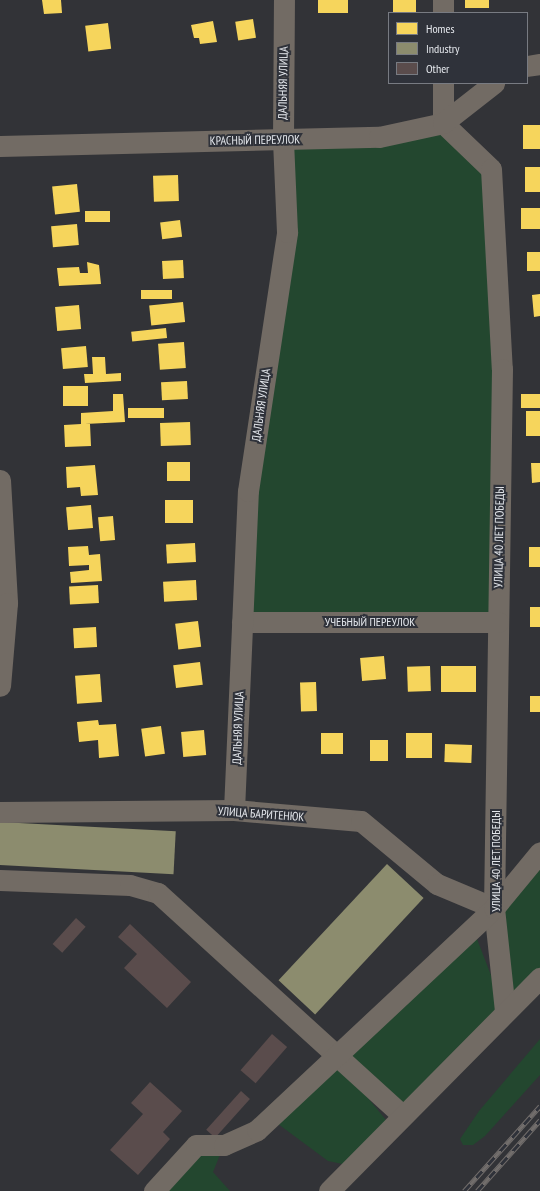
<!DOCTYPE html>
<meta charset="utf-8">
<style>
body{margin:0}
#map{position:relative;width:540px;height:1191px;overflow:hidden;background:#323337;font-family:"PT Sans Narrow",sans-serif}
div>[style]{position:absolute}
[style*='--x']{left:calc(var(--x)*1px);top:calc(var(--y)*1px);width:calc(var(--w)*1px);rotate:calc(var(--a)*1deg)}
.green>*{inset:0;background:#23472f}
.homes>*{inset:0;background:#f6d55c;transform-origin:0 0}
.industry>*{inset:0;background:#8c8c6e;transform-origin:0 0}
.building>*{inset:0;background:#5a4c4c;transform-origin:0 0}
.minor>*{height:21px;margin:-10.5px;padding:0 10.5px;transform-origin:10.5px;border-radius:10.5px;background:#726b64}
.rail>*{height:4.5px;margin-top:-2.25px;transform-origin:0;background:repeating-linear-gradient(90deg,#2f323a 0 9px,#726e6c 0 18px);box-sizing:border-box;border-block:1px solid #726e6c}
span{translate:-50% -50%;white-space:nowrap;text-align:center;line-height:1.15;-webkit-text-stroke:4px #2f323a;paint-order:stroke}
.street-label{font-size:12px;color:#e5e8ed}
.legend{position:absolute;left:388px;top:12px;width:140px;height:72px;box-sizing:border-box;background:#2f323a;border:1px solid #787b82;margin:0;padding:5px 7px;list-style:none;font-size:12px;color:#e5e8ed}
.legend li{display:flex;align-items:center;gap:8px;height:20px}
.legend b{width:20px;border:1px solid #787b82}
</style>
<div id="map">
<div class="green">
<div style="clip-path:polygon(443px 123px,491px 169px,498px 622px,242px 622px,287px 232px,283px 139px)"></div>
<div style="clip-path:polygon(540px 855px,540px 978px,408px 1109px,344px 1049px,472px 926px,504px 1009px,494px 908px)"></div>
<div style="clip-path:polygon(540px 1039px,540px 1075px,485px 1136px,473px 1145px,463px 1145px,460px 1139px,479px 1111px)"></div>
<div style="clip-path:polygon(335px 1058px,391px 1126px,352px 1166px,328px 1161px,270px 1118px)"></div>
<div style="clip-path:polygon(196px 1145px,224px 1145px,213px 1172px,230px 1191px,154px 1191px)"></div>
</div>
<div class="homes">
<div style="clip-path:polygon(42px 0,61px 0,62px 13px,44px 14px)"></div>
<div style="left:318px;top:0;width:30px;height:13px"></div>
<div style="left:393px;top:0;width:23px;height:13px"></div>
<div style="left:465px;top:0;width:24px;height:8px"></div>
<div style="left:253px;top:19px;width:19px;height:18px;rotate:81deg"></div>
<div style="clip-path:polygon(213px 21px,217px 42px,200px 44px,199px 38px,194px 38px,191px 25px)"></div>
<div style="left:108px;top:23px;width:26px;height:23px;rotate:83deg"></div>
<div style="left:540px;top:125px;width:24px;height:17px;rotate:90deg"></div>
<div style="left:540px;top:167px;width:25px;height:15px;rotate:90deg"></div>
<div style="left:178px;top:175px;width:26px;height:25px;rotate:88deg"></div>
<div style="left:77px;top:184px;width:28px;height:25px;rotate:84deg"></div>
<div style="left:521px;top:208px;width:19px;height:21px"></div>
<div style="left:85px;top:211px;width:25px;height:11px"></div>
<div style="left:180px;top:220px;width:17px;height:20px;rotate:83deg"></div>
<div style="left:77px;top:224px;width:21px;height:26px;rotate:85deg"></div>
<div style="left:527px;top:252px;width:13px;height:19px"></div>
<div style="left:183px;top:260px;width:18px;height:21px;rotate:87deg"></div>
<div style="clip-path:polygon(87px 262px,99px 265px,101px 284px,59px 286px,57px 268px,79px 267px,80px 273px,88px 273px)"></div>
<div style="left:172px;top:290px;width:9px;height:31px;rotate:90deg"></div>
<div style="clip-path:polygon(540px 294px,540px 316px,534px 317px,532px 295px)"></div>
<div style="left:183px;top:302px;width:20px;height:34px;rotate:84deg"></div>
<div style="left:79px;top:305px;width:24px;height:24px;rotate:85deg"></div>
<div style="left:166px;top:328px;width:10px;height:35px;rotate:84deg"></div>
<div style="left:184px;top:342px;width:26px;height:26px;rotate:86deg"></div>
<div style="left:86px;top:346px;width:21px;height:25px;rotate:85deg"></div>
<div style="clip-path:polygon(92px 357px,105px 357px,106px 374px,121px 373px,121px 381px,85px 383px,84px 374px,93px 374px)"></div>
<div style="left:187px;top:381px;width:18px;height:26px;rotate:87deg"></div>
<div style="left:63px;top:386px;width:25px;height:20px"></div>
<div style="clip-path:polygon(113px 394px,123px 394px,125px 422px,85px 424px,90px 424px,91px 446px,65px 447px,64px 425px,81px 424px,81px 413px,113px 411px)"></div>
<div style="left:521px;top:394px;width:19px;height:14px"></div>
<div style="left:164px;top:408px;width:10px;height:36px;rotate:90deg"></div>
<div style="left:526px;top:411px;width:14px;height:25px"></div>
<div style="left:190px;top:422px;width:23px;height:30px;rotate:88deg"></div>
<div style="left:167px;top:462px;width:23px;height:19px"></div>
<div style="clip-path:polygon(531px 463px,540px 463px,540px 482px,532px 483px)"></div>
<div style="clip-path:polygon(95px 465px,98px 495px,81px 496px,80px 487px,67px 488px,66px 467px)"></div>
<div style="left:193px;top:500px;width:23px;height:28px;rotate:90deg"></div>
<div style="left:91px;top:505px;width:23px;height:25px;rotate:85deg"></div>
<div style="left:113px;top:516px;width:24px;height:15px;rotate:85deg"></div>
<div style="left:195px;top:543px;width:19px;height:29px;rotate:87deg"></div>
<div style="clip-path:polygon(88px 546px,89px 555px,100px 554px,102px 581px,71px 583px,70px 572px,89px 570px,89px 565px,69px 566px,68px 547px)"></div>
<div style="left:529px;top:547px;width:11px;height:20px"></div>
<div style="left:196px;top:580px;width:20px;height:33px;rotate:87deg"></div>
<div style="left:98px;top:585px;width:18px;height:29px;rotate:87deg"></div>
<div style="left:530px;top:607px;width:10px;height:20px"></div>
<div style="left:198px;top:621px;width:26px;height:23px;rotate:83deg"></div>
<div style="left:96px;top:627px;width:20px;height:23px;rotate:87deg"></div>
<div style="left:384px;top:656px;width:23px;height:24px;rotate:85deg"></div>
<div style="left:200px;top:662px;width:23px;height:27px;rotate:83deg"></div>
<div style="left:430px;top:666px;width:25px;height:23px;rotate:88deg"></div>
<div style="left:476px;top:666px;width:26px;height:35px;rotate:90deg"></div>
<div style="left:100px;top:674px;width:28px;height:25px;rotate:86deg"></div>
<div style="left:316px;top:682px;width:29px;height:16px;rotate:88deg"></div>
<div style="left:540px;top:696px;width:16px;height:10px;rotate:90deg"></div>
<div style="clip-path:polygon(98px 720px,99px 725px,116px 724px,119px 756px,99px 758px,98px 740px,79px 742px,77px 722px)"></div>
<div style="left:161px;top:726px;width:28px;height:20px;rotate:82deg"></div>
<div style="left:204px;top:730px;width:25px;height:23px;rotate:85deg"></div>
<div style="left:321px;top:733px;width:22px;height:21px"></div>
<div style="left:432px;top:733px;width:25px;height:26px;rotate:90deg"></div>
<div style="left:370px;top:740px;width:18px;height:21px"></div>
<div style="left:445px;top:744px;width:27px;height:18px;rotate:2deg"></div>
</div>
<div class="industry">
<div style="left:0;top:822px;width:176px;height:43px;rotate:3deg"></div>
<div style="left:387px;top:864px;width:50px;height:159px;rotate:43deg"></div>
</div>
<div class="building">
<div style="left:76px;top:918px;width:13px;height:35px;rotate:42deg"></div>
<div style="clip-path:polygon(130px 924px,191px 982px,167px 1008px,124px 968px,137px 954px,118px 937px)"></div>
<div style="left:272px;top:1034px;width:20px;height:48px;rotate:41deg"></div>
<div style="clip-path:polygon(150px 1082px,182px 1111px,163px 1132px,170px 1139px,138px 1175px,110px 1150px,143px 1114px,131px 1103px)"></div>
<div style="left:241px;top:1091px;width:12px;height:52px;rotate:42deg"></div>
</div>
<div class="minor">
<div style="--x:443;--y:0;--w:13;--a:90"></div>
<div style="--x:527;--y:66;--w:13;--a:-9"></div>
<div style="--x:443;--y:83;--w:40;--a:90"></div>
<div style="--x:443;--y:123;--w:66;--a:43.8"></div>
<div style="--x:491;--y:169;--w:200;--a:86.9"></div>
<div style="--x:502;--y:369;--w:539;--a:90.85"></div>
<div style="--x:494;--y:908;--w:104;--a:83.9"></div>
<div style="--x:0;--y:146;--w:379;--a:-1.4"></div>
<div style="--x:379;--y:137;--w:66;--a:-12.3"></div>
<div style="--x:443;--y:123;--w:65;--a:-38.1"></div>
<div style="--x:0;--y:480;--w:123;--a:86.7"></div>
<div style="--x:7;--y:603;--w:83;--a:94.8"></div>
<div style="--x:242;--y:622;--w:256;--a:0"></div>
<div style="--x:234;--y:810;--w:319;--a:-87.5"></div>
<div style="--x:248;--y:491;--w:262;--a:-81.4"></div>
<div style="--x:287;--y:232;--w:93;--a:-92.5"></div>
<div style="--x:283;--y:139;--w:139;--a:-89.6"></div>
<div style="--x:0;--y:812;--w:234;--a:-0.5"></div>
<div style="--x:234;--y:810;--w:127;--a:5"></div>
<div style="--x:361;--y:821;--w:99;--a:39.7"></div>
<div style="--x:437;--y:884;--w:62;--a:22.8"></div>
<div style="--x:0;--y:880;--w:130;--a:2.2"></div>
<div style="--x:130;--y:885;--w:29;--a:16"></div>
<div style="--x:158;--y:893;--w:330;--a:42.3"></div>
<div style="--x:154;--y:1191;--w:62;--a:-47.6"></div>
<div style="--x:196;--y:1145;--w:28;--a:0"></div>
<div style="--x:224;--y:1145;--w:36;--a:-24"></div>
<div style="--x:257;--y:1130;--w:325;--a:-43.1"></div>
<div style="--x:494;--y:908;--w:72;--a:-50.6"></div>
<div style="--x:329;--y:1191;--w:300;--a:-45.3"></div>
</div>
<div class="rail">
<div style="--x:464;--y:1191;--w:114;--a:-48.2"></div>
<div style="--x:477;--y:1191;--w:95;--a:-48.4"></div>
</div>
<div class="street-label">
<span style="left:283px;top:83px;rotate:-89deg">ДАЛЬНЯЯ УЛИЦА</span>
<span style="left:255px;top:140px;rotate:-1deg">КРАСНЫЙ ПЕРЕУЛОК</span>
<span style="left:261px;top:405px;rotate:-82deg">ДАЛЬНЯЯ УЛИЦА</span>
<span style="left:499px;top:537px;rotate:-89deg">УЛИЦА 40 ЛЕТ ПОБЕДЫ</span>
<span style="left:370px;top:622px">УЧЕБНЫЙ ПЕРЕУЛОК</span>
<span style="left:238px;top:728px;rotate:-88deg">ДАЛЬНЯЯ УЛИЦА</span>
<span style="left:261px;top:814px;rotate:4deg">УЛИЦА БАРИТЕНЮК</span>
<span style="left:496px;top:861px;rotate:-90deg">УЛИЦА 40 ЛЕТ ПОБЕДЫ</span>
</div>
<ul class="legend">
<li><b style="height:11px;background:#f6d55c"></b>Homes</li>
<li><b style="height:11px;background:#8c8c6e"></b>Industry</li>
<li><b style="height:11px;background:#5a4c4c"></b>Other</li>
</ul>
</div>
